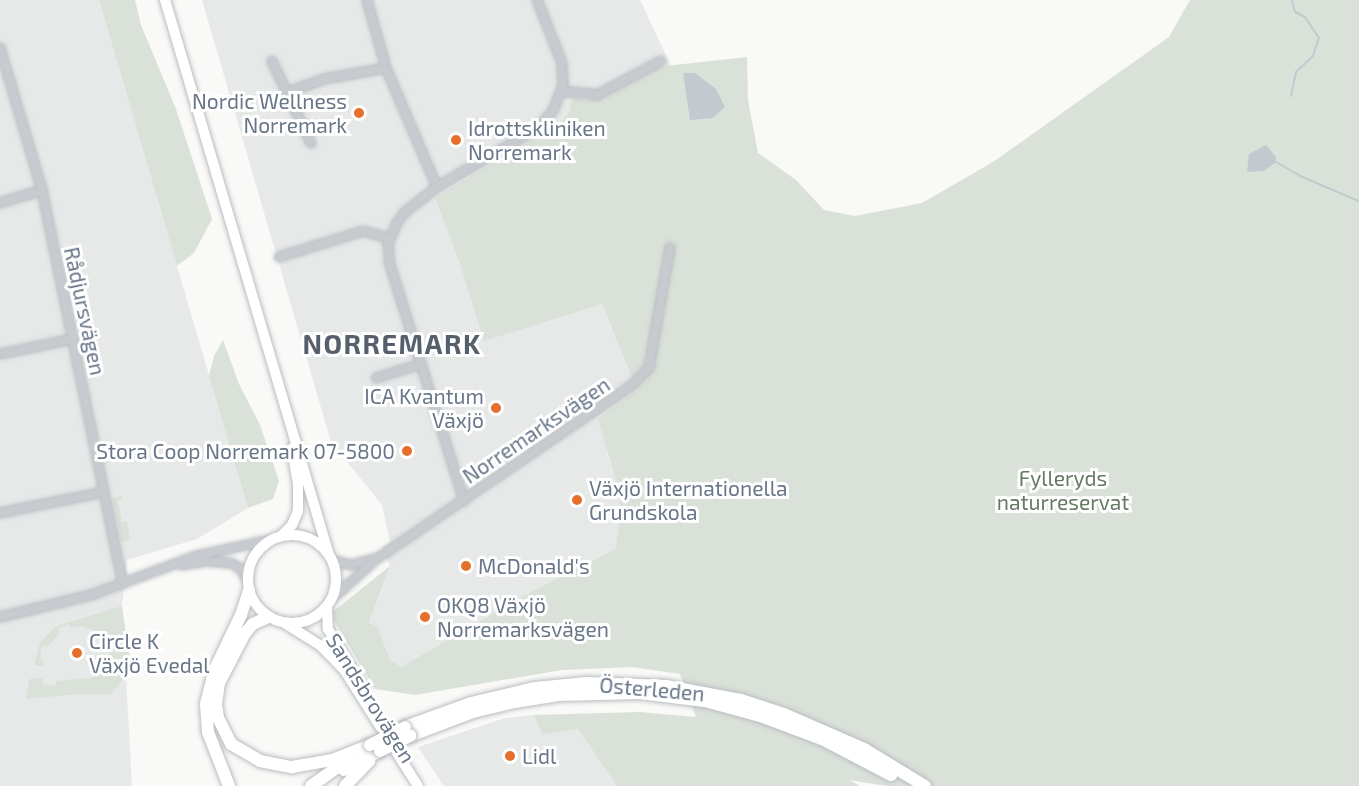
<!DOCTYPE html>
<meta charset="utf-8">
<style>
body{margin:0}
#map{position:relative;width:1359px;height:786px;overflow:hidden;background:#f9f9f7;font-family:"Exo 2",sans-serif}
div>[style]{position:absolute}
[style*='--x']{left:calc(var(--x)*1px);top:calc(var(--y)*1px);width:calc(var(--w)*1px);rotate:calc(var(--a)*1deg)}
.built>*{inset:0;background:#e7e8e8}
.green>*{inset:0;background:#dae1d8}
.water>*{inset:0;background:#c2cad0}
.stream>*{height:2px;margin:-1px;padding:0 1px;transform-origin:1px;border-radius:1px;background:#c2cad0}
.roads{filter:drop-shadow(0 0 2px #babdc2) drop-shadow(0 0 2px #babdc2)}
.minor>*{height:8px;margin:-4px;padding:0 4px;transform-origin:4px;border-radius:4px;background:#c7cace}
.major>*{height:10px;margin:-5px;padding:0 5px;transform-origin:5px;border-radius:5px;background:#fff}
.major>.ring{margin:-5px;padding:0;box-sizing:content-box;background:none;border:10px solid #fff;border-radius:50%}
.highway>*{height:12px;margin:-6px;padding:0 6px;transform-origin:6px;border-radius:6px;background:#fff}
.bridges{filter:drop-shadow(0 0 2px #babcc0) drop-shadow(0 0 2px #babcc0)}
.highway-bridge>*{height:12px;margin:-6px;padding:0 6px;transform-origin:6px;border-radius:6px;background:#fff}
.dots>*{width:16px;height:16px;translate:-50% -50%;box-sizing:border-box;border:3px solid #fff;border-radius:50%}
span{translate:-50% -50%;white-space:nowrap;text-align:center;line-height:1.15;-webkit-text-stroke:6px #fff;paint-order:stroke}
.poi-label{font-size:21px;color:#687688}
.right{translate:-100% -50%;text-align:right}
.left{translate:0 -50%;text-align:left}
.street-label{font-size:21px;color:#687688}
.park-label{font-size:21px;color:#657a63}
.district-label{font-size:27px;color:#56606d;font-weight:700;letter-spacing:1.5px}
</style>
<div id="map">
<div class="built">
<div style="clip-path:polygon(0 0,99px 0,248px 508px,197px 539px,127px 560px,122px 606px,126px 642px,130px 653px,126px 675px,132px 786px,0 786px)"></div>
<div style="clip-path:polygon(202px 0,640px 0,671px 66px,654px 71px,591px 100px,572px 98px,569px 112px,560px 123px,435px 198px,461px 267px,574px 312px,602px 304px,637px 390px,607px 452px,617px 485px,621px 514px,615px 549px,523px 596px,401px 667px,390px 659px,377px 626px,369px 624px,390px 566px,382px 547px,390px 542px,382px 505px,331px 442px)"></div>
<div style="clip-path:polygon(534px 715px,542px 735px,578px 729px,617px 786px,444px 786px,418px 747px,505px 718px)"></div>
</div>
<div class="green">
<div style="clip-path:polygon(99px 0,135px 0,141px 25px,176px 109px,212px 219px,194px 253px,177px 266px)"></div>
<div style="clip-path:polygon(1190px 0,1359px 0,1359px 786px,887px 786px,849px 780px,860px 786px,617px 786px,578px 729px,542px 735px,534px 715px,640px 712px,696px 717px,680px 674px,632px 667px,562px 670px,415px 695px,375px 689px,330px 614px,390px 566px,369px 623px,377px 626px,390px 659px,401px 667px,523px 596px,615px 549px,621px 514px,617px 485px,598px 419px,637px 390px,602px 304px,484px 341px,461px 267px,435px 198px,560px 123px,569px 112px,572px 98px,591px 100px,656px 67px,747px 57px,748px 100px,758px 153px,796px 180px,824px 210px,855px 216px,922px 203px,993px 162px,1169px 37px)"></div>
<div style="clip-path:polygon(223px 340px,239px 384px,260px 425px,279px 481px,273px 499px,248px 508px,209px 376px,214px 356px)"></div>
<div style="clip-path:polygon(121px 496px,123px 500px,118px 501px,122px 522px,127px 521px,130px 541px,121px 542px,112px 498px)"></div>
<div style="clip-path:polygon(122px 606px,130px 664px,120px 684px,110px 695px,78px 694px,26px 699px,29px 680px,32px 678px,43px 679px,43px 684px,55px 686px,57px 681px,91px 678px,100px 673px,104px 675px,109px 669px,106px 666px,107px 664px,112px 665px,114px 658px,109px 656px,106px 641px,110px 637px,106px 631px,100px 633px,82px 626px,71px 628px,69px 624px,59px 628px,59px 634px,47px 647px,42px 646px,40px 658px,44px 660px,43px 666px,35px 665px,35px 662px,40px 643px,53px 629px,60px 625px)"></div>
</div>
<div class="water">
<div style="clip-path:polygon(683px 73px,695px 73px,716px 89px,725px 107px,713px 118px,690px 120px)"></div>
<div style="clip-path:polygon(1266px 145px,1276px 157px,1276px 162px,1264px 171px,1247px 172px,1249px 154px)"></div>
</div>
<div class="stream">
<div style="--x:1291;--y:96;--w:25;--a:-78"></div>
<div style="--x:1296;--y:72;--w:23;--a:-43"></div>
<div style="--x:1313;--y:56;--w:19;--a:-72"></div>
<div style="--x:1319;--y:38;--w:25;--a:-124"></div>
<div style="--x:1305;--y:17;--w:11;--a:-153"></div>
<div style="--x:1295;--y:12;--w:12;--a:-104"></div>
<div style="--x:1276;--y:162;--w:28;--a:30"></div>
<div style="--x:1300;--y:176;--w:64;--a:23"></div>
</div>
<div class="roads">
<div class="minor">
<div style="--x:367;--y:0;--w:71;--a:74.4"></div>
<div style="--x:386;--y:68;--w:129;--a:66.8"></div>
<div style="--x:0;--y:48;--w:148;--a:73.5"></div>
<div style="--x:42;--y:190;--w:402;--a:78.4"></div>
<div style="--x:272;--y:61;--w:91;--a:64.6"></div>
<div style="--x:561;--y:91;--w:36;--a:6"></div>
<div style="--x:597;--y:95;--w:72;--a:-28"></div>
<div style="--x:286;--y:93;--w:40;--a:-20.2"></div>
<div style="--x:324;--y:79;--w:63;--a:-10.1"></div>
<div style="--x:0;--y:203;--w:44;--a:-17.2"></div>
<div style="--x:279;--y:257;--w:88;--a:-17.2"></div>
<div style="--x:363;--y:231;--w:28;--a:15"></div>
<div style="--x:0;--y:354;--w:75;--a:-11.6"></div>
<div style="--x:376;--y:378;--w:47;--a:-17.3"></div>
<div style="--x:464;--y:501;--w:247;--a:-107.4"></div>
<div style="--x:390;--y:265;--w:21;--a:-95"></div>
<div style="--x:388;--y:244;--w:23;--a:-67"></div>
<div style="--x:397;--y:223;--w:14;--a:-54"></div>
<div style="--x:405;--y:212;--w:41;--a:-38"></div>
<div style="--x:437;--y:187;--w:117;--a:-30.3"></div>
<div style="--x:538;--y:128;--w:23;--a:-49"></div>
<div style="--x:553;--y:111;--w:28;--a:-69"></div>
<div style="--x:563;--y:85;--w:22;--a:-93"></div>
<div style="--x:562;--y:63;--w:68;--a:-111.6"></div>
<div style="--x:0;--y:513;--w:106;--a:-11.4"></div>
<div style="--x:332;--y:560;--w:20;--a:15"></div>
<div style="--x:351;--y:565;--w:28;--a:-15"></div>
<div style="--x:378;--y:558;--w:305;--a:-34.2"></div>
<div style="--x:630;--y:387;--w:27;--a:-45"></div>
<div style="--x:649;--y:368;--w:122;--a:-80.1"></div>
<div style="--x:182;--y:565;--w:24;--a:-9"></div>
<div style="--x:206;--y:561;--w:25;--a:5"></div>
<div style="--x:231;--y:563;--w:12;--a:31"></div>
<div style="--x:241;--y:569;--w:16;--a:63"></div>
<div style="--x:330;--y:601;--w:61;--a:-42.3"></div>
<div style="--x:0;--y:617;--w:94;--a:-13.6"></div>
<div style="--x:91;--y:595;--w:112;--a:-20.4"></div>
<div style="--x:196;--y:556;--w:79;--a:-12.4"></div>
</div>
<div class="major">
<div style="--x:165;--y:0;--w:579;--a:73.54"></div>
<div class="ring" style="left:248px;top:535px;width:78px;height:78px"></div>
<div style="--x:281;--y:536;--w:16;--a:-45"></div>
<div style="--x:292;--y:525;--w:15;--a:-67"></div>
<div style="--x:298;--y:511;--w:27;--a:-90"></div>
<div style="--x:298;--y:484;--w:36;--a:-100"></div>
<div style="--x:327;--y:606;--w:23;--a:88"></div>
<div style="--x:328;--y:629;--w:71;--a:58.8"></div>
<div style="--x:286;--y:624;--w:40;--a:32"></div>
<div style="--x:320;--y:645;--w:36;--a:46"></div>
<div style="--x:345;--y:671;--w:136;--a:57.6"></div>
</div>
<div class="highway">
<div style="--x:268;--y:617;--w:17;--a:155"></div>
<div style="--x:253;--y:624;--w:12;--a:132"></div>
<div style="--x:245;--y:633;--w:56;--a:117.5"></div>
<div style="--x:219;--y:683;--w:22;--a:98"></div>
<div style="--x:216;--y:705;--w:13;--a:81"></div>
<div style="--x:218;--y:718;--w:29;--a:63"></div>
<div style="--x:231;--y:744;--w:34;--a:30"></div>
<div style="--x:260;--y:761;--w:33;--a:11"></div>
<div style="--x:292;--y:767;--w:41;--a:-9.9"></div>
<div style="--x:332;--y:760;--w:41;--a:-21.5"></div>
<div style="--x:405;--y:727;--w:70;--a:-20"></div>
<div style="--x:471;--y:703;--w:66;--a:-13.2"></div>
<div style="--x:535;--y:688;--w:52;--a:-5.5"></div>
<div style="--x:587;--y:683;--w:79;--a:2.2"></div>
<div style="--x:666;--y:686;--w:76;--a:10.6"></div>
<div style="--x:741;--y:700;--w:45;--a:18"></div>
<div style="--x:784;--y:714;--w:87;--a:23.6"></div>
<div style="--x:864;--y:749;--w:71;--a:31.2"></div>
<div style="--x:410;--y:736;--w:67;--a:-20.9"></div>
<div style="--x:473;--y:712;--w:43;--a:-13.4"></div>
<div style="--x:515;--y:702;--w:44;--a:-9.2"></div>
<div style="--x:558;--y:695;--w:82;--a:-1.4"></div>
<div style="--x:640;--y:693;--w:65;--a:7"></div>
<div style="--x:705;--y:701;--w:57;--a:15.3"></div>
<div style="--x:760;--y:716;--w:66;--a:20.4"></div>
<div style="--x:822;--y:739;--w:78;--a:27.6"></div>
<div style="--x:344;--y:770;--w:41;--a:-27.8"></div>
<div style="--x:229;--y:786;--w:58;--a:-111.3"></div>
<div style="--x:208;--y:732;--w:28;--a:-94"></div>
<div style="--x:206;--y:704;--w:34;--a:-76"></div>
<div style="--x:214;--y:671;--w:62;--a:-64.3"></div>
<div style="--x:241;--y:615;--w:26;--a:-72"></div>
<div style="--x:311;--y:786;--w:47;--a:-35.4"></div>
<div style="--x:345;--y:786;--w:35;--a:-46"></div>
</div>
</div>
<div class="bridges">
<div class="highway-bridge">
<div style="--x:370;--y:745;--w:39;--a:-27"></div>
<div style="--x:380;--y:751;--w:34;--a:-27"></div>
</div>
</div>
<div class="dots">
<div style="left:359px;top:113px;background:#e5702b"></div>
<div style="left:456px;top:140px;background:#e5702b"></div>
<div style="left:496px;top:408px;background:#e5702b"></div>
<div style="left:407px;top:451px;background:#e5702b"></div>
<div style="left:577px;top:500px;background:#e5702b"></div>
<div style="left:466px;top:566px;background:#e5702b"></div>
<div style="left:425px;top:617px;background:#e5702b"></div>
<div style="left:77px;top:653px;background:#e5702b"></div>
<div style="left:510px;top:756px;background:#e5702b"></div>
</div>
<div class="poi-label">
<span class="right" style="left:347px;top:113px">Nordic Wellness<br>Norremark</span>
<span class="left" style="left:468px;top:140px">Idrottskliniken<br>Norremark</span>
<span class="right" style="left:484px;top:408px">ICA Kvantum<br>Växjö</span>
<span class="right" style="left:395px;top:451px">Stora Coop Norremark 07-5800</span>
<span class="left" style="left:589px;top:500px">Växjö Internationella<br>Grundskola</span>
<span class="left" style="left:478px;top:566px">McDonald's</span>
<span class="left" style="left:437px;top:617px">OKQ8 Växjö<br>Norremarksvägen</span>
<span class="left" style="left:89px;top:653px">Circle K<br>Växjö Evedal</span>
<span class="left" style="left:522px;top:756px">Lidl</span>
</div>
<div class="street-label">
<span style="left:85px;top:311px;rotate:78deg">Rådjursvägen</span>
<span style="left:536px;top:430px;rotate:-34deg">Norremarksvägen</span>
<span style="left:652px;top:689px;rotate:5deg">Österleden</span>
<span style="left:371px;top:698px;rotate:58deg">Sandsbrovägen</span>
</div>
<div class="park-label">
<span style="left:1063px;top:490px">Fylleryds<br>naturreservat</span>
</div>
<div class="district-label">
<span style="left:392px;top:344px">NORREMARK</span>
</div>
</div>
